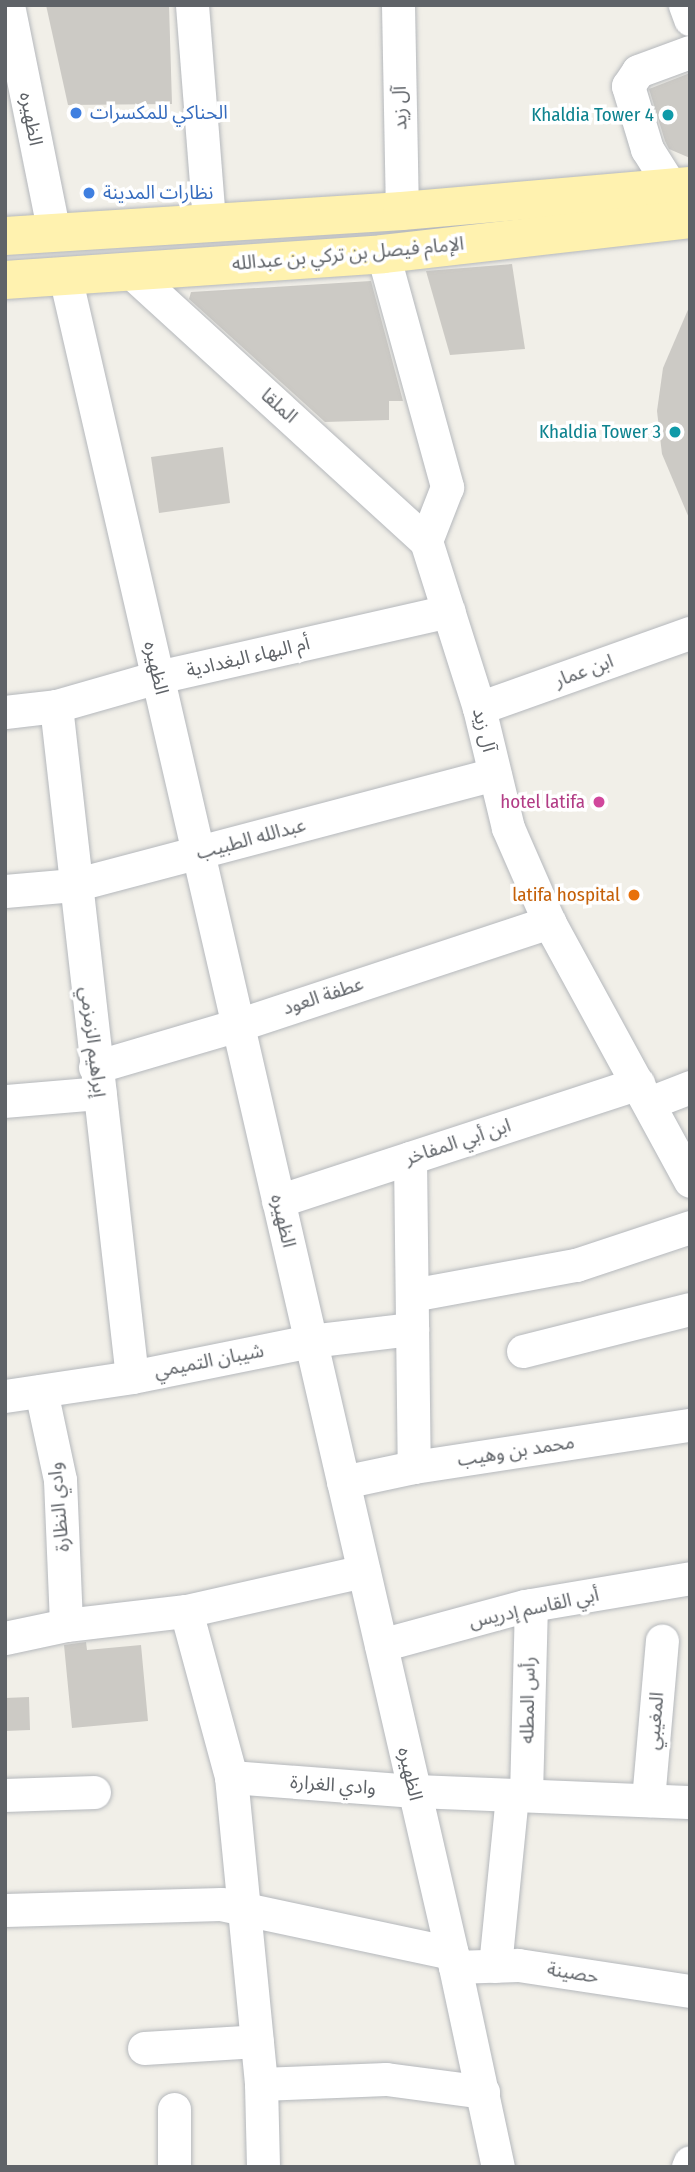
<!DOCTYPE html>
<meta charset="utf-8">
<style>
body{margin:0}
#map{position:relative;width:695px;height:2172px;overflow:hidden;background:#f1efe8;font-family:"Fira Sans Condensed","Noto Sans Arabic",sans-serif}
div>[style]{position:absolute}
.building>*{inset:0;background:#cccac5}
.roads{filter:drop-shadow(0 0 2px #b5b8bc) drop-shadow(0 0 2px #b5b8bc)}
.minor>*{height:33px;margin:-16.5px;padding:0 16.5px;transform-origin:16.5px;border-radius:16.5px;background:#fff}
.major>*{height:38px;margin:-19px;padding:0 19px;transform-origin:19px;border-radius:19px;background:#fff2af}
.dots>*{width:19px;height:19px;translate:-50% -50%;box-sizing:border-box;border:4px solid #fff;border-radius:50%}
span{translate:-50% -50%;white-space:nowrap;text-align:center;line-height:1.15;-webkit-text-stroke:7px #fff;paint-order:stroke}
.street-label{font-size:19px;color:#5f6368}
.shop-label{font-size:19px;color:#366cbe}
.left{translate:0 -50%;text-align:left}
.culture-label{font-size:19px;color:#0d838f}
.right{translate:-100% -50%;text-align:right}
.hotel-label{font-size:19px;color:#b23c85}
.food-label{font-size:19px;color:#c56008}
.frame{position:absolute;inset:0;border:7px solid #5f6368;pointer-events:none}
</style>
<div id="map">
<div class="building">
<i style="clip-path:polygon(46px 5px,169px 5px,172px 104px,68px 105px)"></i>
<i style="clip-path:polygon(690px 73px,690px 158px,669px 149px,665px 141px,649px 89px)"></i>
<i style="clip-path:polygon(512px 264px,525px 349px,450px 355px,426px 271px)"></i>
<i style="clip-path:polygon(371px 281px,403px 401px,389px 401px,389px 420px,325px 422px,189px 299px,191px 292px)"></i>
<i style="clip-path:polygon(690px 305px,690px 518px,689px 518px,662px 454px,657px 411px,663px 368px)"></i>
<i style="clip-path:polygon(223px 447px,230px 503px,159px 513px,151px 457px)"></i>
<i style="clip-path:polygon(86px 1642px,87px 1650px,141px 1645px,148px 1721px,72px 1728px,64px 1645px)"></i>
<i style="clip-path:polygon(29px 1697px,30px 1730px,5px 1731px,5px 1698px)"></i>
</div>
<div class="roads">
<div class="minor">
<i style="left:8px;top:5px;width:233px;rotate:78.6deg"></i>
<i style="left:192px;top:5px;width:218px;rotate:85.5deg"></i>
<i style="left:398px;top:5px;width:206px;rotate:88.9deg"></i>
<i style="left:685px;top:5px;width:15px;rotate:70deg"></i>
<i style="left:671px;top:187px;width:45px;rotate:-122.3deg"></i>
<i style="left:647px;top:149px;width:66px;rotate:-106.8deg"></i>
<i style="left:628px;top:86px;width:18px;rotate:-56deg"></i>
<i style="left:638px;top:71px;width:55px;rotate:-20.1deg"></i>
<i style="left:383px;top:254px;width:242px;rotate:74.6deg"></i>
<i style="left:447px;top:487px;width:58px;rotate:111.3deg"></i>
<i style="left:426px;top:541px;width:175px;rotate:72.4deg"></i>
<i style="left:479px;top:708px;width:123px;rotate:76.4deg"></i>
<i style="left:508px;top:828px;width:103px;rotate:66.4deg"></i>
<i style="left:549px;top:922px;width:295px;rotate:61.4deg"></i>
<i style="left:131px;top:272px;width:399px;rotate:42.4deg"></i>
<i style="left:65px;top:276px;width:1735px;rotate:77.01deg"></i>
<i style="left:455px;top:1967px;width:205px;rotate:77.9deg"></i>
<i style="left:56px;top:706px;width:675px;rotate:83.54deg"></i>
<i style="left:479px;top:708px;width:224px;rotate:-19.6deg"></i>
<i style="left:5px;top:712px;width:51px;rotate:-6.7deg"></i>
<i style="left:56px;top:706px;width:106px;rotate:-15.9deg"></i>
<i style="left:158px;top:677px;width:298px;rotate:-12.8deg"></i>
<i style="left:5px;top:891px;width:69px;rotate:-5deg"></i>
<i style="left:74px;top:885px;width:435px;rotate:-14.8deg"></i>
<i style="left:95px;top:1067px;width:149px;rotate:-16.4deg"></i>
<i style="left:238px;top:1025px;width:328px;rotate:-18.3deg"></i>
<i style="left:5px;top:1101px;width:95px;rotate:-4.8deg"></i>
<i style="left:649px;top:1103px;width:44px;rotate:-21.3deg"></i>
<i style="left:410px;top:1158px;width:309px;rotate:89.3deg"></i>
<i style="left:278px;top:1201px;width:379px;rotate:-18.1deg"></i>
<i style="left:412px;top:1295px;width:167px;rotate:-10.4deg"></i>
<i style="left:576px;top:1265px;width:120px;rotate:-18.4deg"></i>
<i style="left:523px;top:1351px;width:172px;rotate:-14.1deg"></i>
<i style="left:41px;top:1391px;width:91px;rotate:77.9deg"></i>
<i style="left:60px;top:1480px;width:145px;rotate:87.6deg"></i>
<i style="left:5px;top:1396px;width:128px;rotate:-8.5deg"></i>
<i style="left:132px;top:1377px;width:182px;rotate:-11.4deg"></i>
<i style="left:310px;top:1341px;width:103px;rotate:-6.7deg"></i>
<i style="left:343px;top:1482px;width:73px;rotate:-11.9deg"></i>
<i style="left:414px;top:1467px;width:279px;rotate:-8.7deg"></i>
<i style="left:186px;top:1611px;width:172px;rotate:74.8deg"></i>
<i style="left:231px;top:1777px;width:184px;rotate:4.4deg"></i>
<i style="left:414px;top:1791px;width:276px;rotate:2.3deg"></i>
<i style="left:5px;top:1638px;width:62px;rotate:-12deg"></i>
<i style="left:66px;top:1625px;width:121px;rotate:-6.7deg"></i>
<i style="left:186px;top:1611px;width:182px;rotate:-12.7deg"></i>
<i style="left:381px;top:1645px;width:149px;rotate:-15.2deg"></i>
<i style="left:525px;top:1606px;width:167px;rotate:-9.6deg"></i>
<i style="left:231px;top:1777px;width:308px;rotate:84.4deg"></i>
<i style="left:261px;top:2084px;width:83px;rotate:88.6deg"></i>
<i style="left:5px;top:1795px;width:89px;rotate:-1.9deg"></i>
<i style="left:526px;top:1795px;width:190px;rotate:-88.5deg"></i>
<i style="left:648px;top:1800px;width:160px;rotate:-85deg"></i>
<i style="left:5px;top:1910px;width:216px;rotate:-1.6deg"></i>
<i style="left:221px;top:1904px;width:236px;rotate:12deg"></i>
<i style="left:495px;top:1966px;width:172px;rotate:-84.3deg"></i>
<i style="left:455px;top:1967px;width:63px;rotate:-1.8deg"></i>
<i style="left:518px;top:1965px;width:174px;rotate:8.6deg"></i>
<i style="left:144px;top:2048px;width:113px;rotate:-3.5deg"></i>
<i style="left:261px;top:2084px;width:125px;rotate:-2.3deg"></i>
<i style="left:386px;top:2079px;width:98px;rotate:7.6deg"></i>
<i style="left:174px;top:2167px;width:58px;rotate:-90deg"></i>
<i style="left:688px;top:2167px;width:5px;rotate:-68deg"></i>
</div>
<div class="major">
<i style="left:5px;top:236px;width:398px;rotate:-3.6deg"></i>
<i style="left:402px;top:211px;width:289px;rotate:-5deg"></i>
<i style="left:5px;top:280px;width:379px;rotate:-3.9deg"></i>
<i style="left:383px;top:254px;width:309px;rotate:-6.5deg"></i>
</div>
</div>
<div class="dots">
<i style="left:76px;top:113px;background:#3f7fe0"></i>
<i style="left:668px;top:115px;background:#0f9aa8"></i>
<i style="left:89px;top:193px;background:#3f7fe0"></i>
<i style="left:675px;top:432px;background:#0f9aa8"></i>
<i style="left:599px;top:802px;background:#d1479c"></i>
<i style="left:634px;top:895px;background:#e8710a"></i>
</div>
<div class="street-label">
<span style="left:400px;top:108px;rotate:-91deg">آل زيد</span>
<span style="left:31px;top:119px;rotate:79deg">الظهيره</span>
<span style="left:348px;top:254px;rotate:-5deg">الإمام فيصل بن تركي بن عبدالله</span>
<span style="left:279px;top:406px;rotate:42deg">الملقا</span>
<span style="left:248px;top:657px;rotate:-13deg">أم البهاء البغدادية</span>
<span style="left:156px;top:668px;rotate:77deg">الظهيره</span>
<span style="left:584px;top:671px;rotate:-20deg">ابن عمار</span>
<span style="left:484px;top:730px;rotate:76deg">آل زيد</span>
<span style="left:251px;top:839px;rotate:-15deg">عبدالله الطبيب</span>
<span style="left:323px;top:996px;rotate:-18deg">عطفة العود</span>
<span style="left:93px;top:1042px;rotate:83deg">إبراهيم الزمزمي</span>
<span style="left:458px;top:1142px;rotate:-18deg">ابن أبي المفاخر</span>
<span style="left:283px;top:1221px;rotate:77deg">الظهيره</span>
<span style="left:209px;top:1361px;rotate:-11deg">شيبان التميمي</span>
<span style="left:516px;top:1451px;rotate:-9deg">محمد بن وهيب</span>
<span style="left:59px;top:1507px;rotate:-95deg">وادي النظارة</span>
<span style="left:534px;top:1608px;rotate:-12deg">أبي القاسم إدريس</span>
<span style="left:528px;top:1700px;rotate:-89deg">رأس المطله</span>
<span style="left:655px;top:1721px;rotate:-85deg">المغيبي</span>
<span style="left:410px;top:1774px;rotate:77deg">الظهيره</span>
<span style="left:333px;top:1785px;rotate:4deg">وادي الغرارة</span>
<span style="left:573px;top:1973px;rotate:9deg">حصينة</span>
</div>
<div class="shop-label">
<span class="left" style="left:90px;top:113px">الحناكي للمكسرات</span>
<span class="left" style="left:103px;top:193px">نظارات المدينة</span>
</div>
<div class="culture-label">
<span class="right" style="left:654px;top:115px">Khaldia Tower 4</span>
<span class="right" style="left:661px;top:432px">Khaldia Tower 3</span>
</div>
<div class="hotel-label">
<span class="right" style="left:585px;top:802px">hotel latifa</span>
</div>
<div class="food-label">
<span class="right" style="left:620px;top:895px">latifa hospital</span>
</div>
<div class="frame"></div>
</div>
